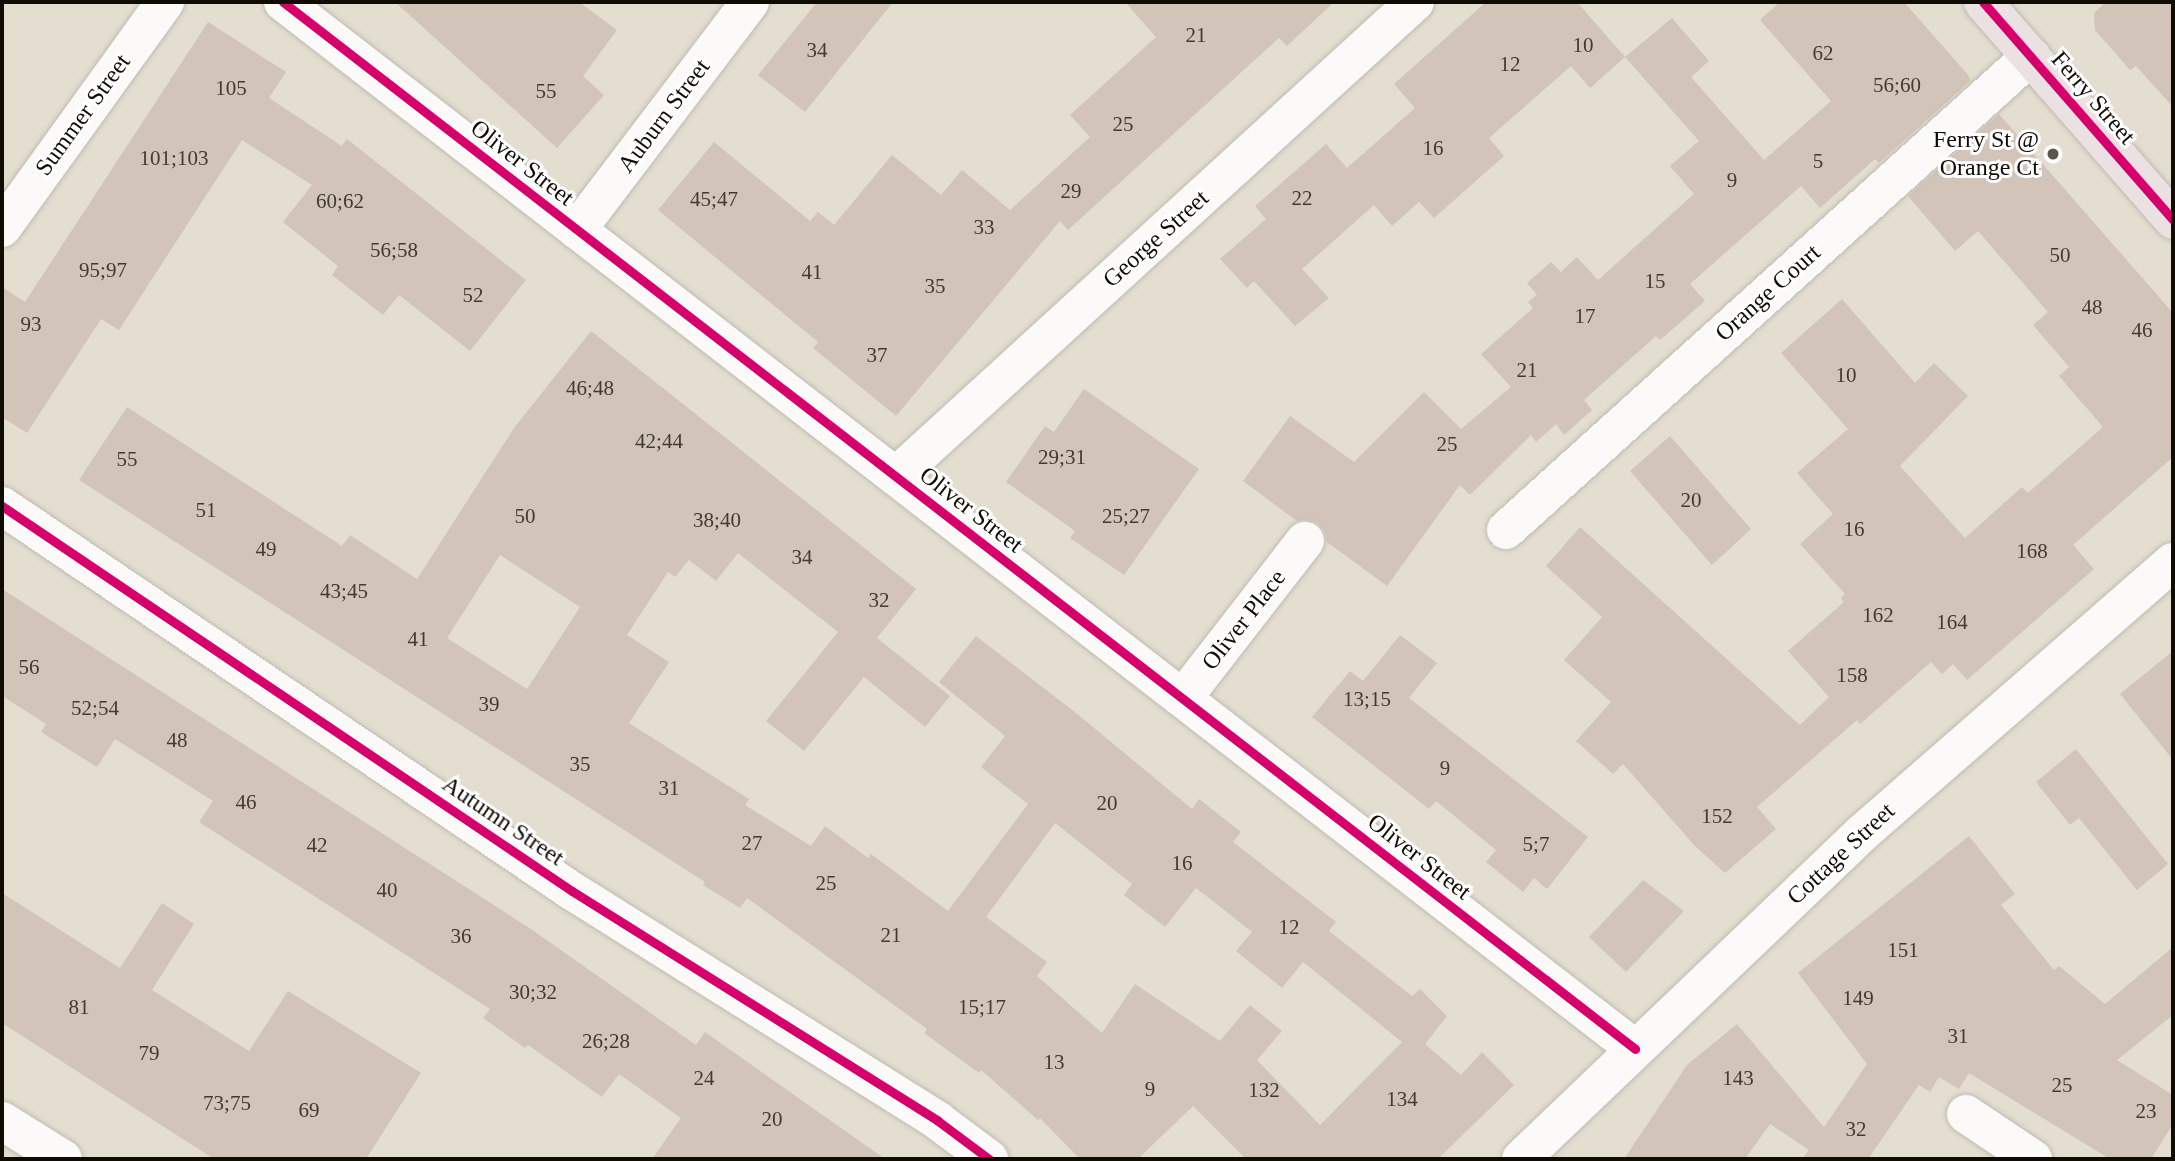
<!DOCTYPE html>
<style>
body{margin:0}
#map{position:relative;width:2175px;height:1161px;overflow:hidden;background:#e3ded0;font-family:Georgia,serif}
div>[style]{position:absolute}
.building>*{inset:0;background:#d2c4b9}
.roads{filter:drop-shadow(0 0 2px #bfbbb1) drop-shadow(0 0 2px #bfbbb1)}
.minor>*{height:38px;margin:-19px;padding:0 19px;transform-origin:19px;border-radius:19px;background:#fbfaf8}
.major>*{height:38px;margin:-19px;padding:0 19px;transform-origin:19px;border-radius:19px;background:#ebe1e3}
.cycleway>*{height:9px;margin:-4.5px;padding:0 4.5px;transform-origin:4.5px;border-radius:4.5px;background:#d6006c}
.dots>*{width:19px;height:19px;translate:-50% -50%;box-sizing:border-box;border:4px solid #fff;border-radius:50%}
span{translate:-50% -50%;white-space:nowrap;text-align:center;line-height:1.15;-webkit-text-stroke:6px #fff;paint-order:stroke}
.number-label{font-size:21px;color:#403a31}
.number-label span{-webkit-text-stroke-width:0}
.street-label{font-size:24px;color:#0f0c04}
.poi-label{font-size:24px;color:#0f0c04}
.right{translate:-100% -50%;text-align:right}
.frame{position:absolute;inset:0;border:4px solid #0f0c04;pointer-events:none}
</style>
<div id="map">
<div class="building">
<i style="clip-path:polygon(395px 2px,579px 2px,617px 30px,583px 76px,604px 95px,557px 148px)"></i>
<i style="clip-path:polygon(817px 2px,893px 2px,805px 112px,758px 75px)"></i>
<i style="clip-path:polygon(1125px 2px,1334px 2px,1287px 46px,1279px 38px,1068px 230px,1060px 221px,896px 416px,813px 348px,818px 342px,658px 210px,714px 142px,810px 221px,818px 212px,834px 225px,892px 155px,941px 195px,962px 170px,1010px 210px,1090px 137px,1070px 115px,1156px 37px)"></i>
<i style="clip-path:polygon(1486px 2px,1577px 2px,1625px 57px,1590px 88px,1571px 66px,1489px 138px,1504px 156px,1434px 218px,1419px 202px,1392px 226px,1374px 205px,1302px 269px,1329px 298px,1295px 326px,1254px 281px,1247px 288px,1220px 259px,1266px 219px,1255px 206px,1326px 144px,1347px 168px,1415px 108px,1394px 84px)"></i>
<i style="clip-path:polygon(1780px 2px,1904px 2px,1969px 76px,1970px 81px,1879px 163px,1875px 159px,1820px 208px,1801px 186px,1690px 284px,1705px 301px,1660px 340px,1656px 336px,1584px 400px,1592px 410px,1564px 435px,1556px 424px,1536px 442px,1531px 435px,1470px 495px,1460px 485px,1387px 586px,1327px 542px,1325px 532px,1318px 523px,1307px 519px,1297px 521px,1243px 481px,1290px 416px,1354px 462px,1424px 392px,1461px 429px,1511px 387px,1481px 354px,1533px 308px,1528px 302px,1537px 295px,1527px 283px,1551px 262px,1561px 272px,1577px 257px,1598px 280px,1694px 194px,1670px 166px,1699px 141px,1625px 57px,1672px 18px,1709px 61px,1691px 77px,1764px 160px,1831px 101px,1760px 20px)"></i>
<i style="clip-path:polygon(2106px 2px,2173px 2px,2173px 107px,2136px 66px,2130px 70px,2095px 30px,2094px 13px)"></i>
<i style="clip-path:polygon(208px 22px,286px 72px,269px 98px,342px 146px,347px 139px,526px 280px,470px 351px,399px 295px,383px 315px,332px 275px,338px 266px,283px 222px,312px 185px,242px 140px,119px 330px,101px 319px,27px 433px,2px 417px,2px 287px,25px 302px)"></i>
<i style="clip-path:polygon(1999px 114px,2173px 313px,2173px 457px,2073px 545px,2094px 569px,1967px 680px,1953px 664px,1942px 674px,1931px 662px,1860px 724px,1857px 720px,1757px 807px,1776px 829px,1725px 873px,1695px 846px,1623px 764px,1613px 774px,1576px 741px,1611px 702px,1564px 660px,1602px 617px,1546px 566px,1580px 527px,1800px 725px,1829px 697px,1788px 651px,1844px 602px,1841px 598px,1845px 594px,1800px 544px,1833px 514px,1797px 473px,1848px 429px,1781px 353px,1842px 299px,1915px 383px,1934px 363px,1968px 396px,1900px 466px,1965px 538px,2022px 487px,2028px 493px,2103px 427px,2059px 376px,2069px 367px,2033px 325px,2048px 312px,1978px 231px,1955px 251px,1908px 196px)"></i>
<i style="clip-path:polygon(evenodd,591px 331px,916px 589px,877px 638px,950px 696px,925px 727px,864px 677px,804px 751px,766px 721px,838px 632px,738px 553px,716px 581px,689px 560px,675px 577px,668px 572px,627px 635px,669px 662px,629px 723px,749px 799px,745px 805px,811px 846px,825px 826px,868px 858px,871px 854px,948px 911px,1028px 804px,981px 767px,1005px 736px,939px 682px,976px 636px,1076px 713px,1192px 809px,1199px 799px,1241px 832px,1233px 842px,1336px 922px,1329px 931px,1412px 996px,1420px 989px,1447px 1016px,1425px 1044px,1461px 1075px,1482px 1052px,1514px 1085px,1438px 1159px,1246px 1159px,1193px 1106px,1138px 1159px,1080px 1159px,1040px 1118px,1038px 1120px,981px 1070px,979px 1073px,924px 1033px,927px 1029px,747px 898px,740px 908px,703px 885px,705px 882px,79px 480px,127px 407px,342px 546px,350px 535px,417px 579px,514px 428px,591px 331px,500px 555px,580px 607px,527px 689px,447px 638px,500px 555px,591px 331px,1055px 823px,1132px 884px,1124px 895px,1165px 927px,1196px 888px,1252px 932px,1236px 951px,1282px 988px,1303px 962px,1402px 1042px,1320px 1125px,1257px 1060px,1282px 1031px,1250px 1005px,1220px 1041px,1135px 984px,1102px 1033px,1037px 976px,1047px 962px,986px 917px,1055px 823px)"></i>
<i style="clip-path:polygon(1084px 389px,1199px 469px,1124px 575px,1070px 538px,1075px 531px,1006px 482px,1045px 426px,1054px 432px)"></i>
<i style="clip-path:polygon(1670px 436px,1751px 529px,1712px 565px,1630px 471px)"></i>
<i style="clip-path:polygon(2px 589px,531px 929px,696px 1045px,705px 1032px,885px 1159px,652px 1159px,681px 1118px,619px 1074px,602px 1097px,528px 1045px,525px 1048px,483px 1018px,490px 1009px,199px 822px,213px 801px,115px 739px,97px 767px,41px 732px,46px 724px,2px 696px)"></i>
<i style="clip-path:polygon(1400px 635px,1437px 663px,1409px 698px,1588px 837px,1547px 889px,1534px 878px,1523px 892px,1486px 862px,1496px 850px,1436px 801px,1429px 809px,1312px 717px,1350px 671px,1363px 681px)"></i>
<i style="clip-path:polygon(2173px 651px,2173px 760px,2120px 694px)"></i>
<i style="clip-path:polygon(2076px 749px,2168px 864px,2137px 890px,2079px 818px,2070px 825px,2036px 782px)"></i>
<i style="clip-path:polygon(1969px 836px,2015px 894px,2001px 905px,2054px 970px,2059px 966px,2105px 1004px,2173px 947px,2173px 1015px,2117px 1060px,2173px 1095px,2173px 1124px,2151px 1159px,2110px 1159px,1969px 1073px,1959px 1089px,1939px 1077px,1930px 1092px,1919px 1085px,1868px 1159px,1802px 1159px,1809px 1150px,1770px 1124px,1745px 1159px,1624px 1159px,1687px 1065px,1737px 1024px,1824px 1127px,1867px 1064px,1798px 973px)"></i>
<i style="clip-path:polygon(1643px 880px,1684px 911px,1626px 972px,1589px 937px)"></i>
<i style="clip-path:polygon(2px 893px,120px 968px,162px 903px,194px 924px,152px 990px,249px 1051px,288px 991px,421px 1073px,366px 1159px,214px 1159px,2px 1023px)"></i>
</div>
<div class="roads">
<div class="minor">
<i style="left:283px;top:2px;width:1710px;rotate:37.75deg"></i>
<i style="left:2px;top:228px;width:279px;rotate:-54.2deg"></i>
<i style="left:577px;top:230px;width:286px;rotate:-52.8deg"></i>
<i style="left:896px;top:476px;width:703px;rotate:-42.41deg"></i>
<i style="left:2px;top:506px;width:688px;rotate:34.04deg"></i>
<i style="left:572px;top:891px;width:432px;rotate:32.1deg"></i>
<i style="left:938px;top:1121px;width:64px;rotate:36.7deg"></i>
<i style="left:1506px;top:530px;width:707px;rotate:-42.08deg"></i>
<i style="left:1183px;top:698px;width:199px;rotate:-52.2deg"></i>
<i style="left:1966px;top:1114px;width:81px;rotate:33.9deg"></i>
<i style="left:2px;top:1121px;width:72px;rotate:31.9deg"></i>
<i style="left:1521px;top:1159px;width:470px;rotate:-43.7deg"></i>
<i style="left:1861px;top:834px;width:414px;rotate:-41.1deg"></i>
</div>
<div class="major">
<i style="left:1983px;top:2px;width:289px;rotate:48.9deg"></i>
</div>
</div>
<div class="cycleway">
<i style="left:283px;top:2px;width:1710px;rotate:37.75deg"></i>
<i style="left:1983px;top:2px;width:289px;rotate:48.9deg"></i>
<i style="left:2px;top:506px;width:688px;rotate:34.04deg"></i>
<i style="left:572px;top:891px;width:432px;rotate:32.1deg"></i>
<i style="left:938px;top:1121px;width:64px;rotate:36.7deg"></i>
</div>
<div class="dots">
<i style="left:2053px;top:154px;background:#59564b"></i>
</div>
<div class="number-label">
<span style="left:1196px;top:35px">21</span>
<span style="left:1583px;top:45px">10</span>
<span style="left:817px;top:50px">34</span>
<span style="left:1823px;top:53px">62</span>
<span style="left:1510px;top:64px">12</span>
<span style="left:1897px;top:85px">56;60</span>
<span style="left:231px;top:88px">105</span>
<span style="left:546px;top:91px">55</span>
<span style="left:1123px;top:124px">25</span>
<span style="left:1433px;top:148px">16</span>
<span style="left:174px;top:158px">101;103</span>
<span style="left:1818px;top:161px">5</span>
<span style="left:1732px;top:180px">9</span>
<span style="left:1071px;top:191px">29</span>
<span style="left:1302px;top:198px">22</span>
<span style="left:714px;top:199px">45;47</span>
<span style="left:340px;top:201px">60;62</span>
<span style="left:984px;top:227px">33</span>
<span style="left:394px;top:250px">56;58</span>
<span style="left:2060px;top:255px">50</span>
<span style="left:103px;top:270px">95;97</span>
<span style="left:812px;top:272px">41</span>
<span style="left:1655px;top:281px">15</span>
<span style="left:935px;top:286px">35</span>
<span style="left:473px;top:295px">52</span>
<span style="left:2092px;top:307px">48</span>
<span style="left:1585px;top:316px">17</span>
<span style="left:31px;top:324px">93</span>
<span style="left:2142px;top:330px">46</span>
<span style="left:877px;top:355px">37</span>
<span style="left:1527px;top:370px">21</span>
<span style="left:1846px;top:375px">10</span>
<span style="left:590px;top:388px">46;48</span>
<span style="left:659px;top:441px">42;44</span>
<span style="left:1447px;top:444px">25</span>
<span style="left:1062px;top:457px">29;31</span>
<span style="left:127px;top:459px">55</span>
<span style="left:1691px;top:500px">20</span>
<span style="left:206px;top:510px">51</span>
<span style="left:525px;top:516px">50</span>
<span style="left:1126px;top:516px">25;27</span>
<span style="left:717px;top:520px">38;40</span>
<span style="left:1854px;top:529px">16</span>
<span style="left:266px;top:549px">49</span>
<span style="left:2032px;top:551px">168</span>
<span style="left:802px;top:557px">34</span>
<span style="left:344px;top:591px">43;45</span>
<span style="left:879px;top:600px">32</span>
<span style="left:1878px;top:615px">162</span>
<span style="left:1952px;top:622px">164</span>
<span style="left:418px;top:639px">41</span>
<span style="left:29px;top:667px">56</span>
<span style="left:1852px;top:675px">158</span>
<span style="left:1367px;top:699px">13;15</span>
<span style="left:489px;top:704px">39</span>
<span style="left:95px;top:708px">52;54</span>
<span style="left:177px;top:740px">48</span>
<span style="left:580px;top:764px">35</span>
<span style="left:1445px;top:768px">9</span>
<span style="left:669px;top:788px">31</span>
<span style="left:246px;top:802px">46</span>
<span style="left:1107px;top:803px">20</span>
<span style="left:1717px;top:816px">152</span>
<span style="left:752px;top:843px">27</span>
<span style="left:1536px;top:844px">5;7</span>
<span style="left:317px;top:845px">42</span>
<span style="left:1182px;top:863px">16</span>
<span style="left:826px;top:883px">25</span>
<span style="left:387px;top:890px">40</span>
<span style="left:1289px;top:927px">12</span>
<span style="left:891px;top:935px">21</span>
<span style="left:461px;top:936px">36</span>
<span style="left:1903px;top:950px">151</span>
<span style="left:533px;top:992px">30;32</span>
<span style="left:1858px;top:998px">149</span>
<span style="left:79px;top:1007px">81</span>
<span style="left:982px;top:1007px">15;17</span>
<span style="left:1958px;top:1036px">31</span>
<span style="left:606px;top:1041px">26;28</span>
<span style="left:149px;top:1053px">79</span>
<span style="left:1054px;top:1062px">13</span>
<span style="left:704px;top:1078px">24</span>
<span style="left:1738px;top:1078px">143</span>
<span style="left:2062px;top:1085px">25</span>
<span style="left:1150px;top:1089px">9</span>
<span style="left:1264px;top:1090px">132</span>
<span style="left:1402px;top:1099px">134</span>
<span style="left:227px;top:1103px">73;75</span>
<span style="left:309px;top:1110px">69</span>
<span style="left:2146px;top:1111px">23</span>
<span style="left:772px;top:1119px">20</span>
<span style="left:1856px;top:1129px">32</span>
</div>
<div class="street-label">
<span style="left:2093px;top:98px;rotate:49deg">Ferry Street</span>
<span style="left:83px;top:115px;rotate:-54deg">Summer Street</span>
<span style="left:664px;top:116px;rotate:-53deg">Auburn Street</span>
<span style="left:522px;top:163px;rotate:38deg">Oliver Street</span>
<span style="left:1156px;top:239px;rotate:-42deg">George Street</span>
<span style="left:1768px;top:293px;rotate:-42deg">Orange Court</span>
<span style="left:971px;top:510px;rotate:38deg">Oliver Street</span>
<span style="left:1244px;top:620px;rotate:-52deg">Oliver Place</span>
<span style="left:503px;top:821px;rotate:34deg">Autumn Street</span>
<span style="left:1841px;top:854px;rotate:-43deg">Cottage Street</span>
<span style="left:1419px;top:857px;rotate:38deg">Oliver Street</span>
</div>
<div class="poi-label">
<span class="right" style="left:2039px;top:154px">Ferry St @<br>Orange Ct</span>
</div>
<div class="frame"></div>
</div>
